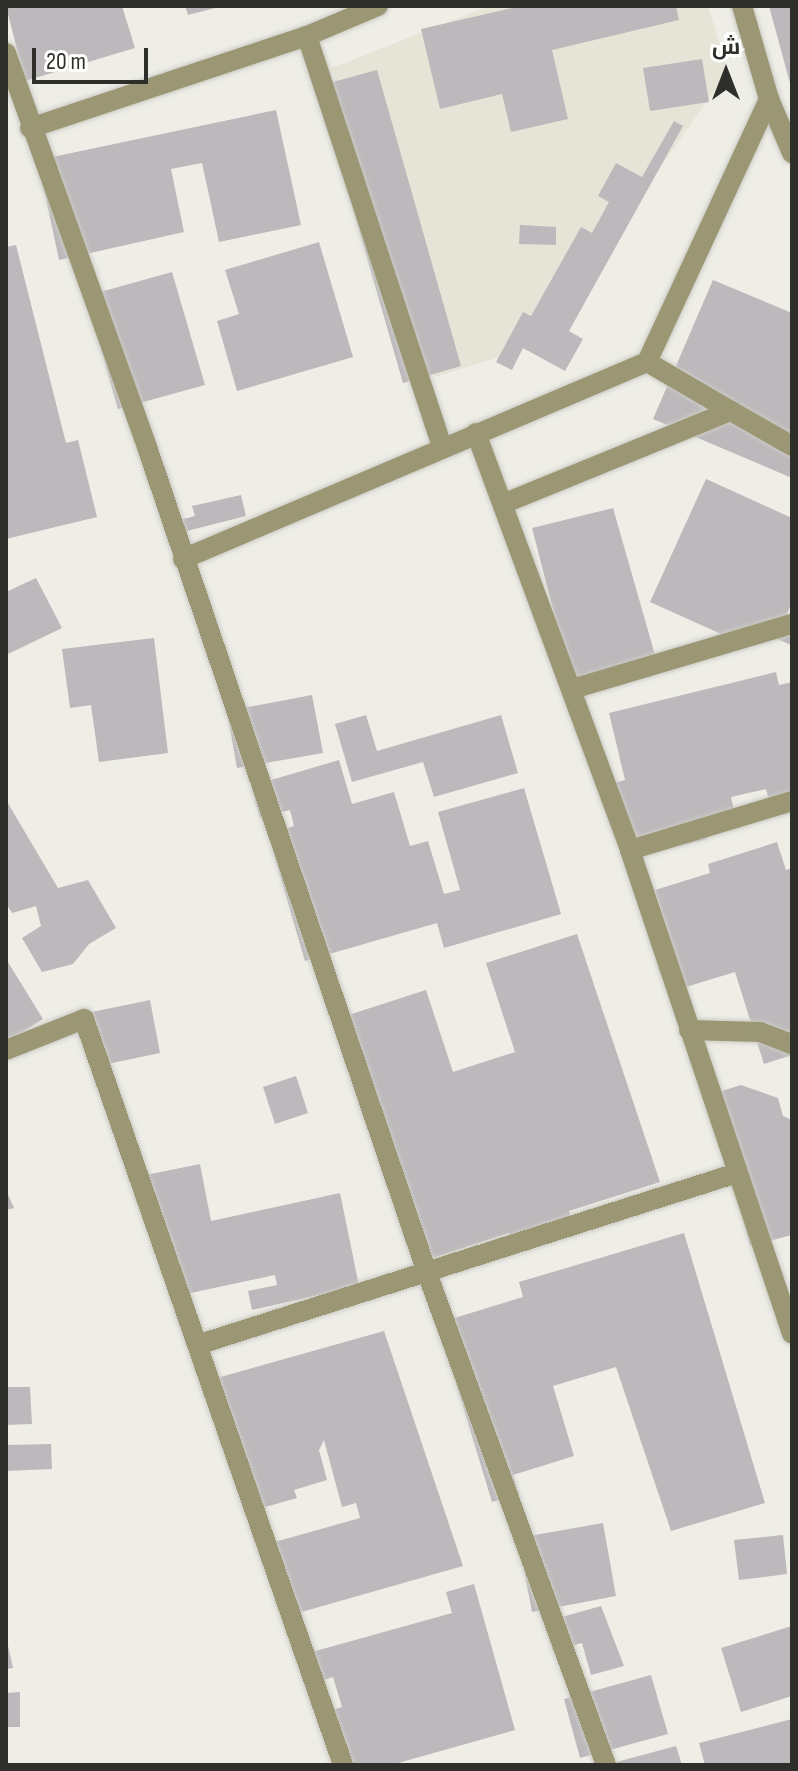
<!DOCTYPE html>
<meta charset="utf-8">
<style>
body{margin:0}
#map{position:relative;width:798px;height:1771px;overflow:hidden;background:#eeeee7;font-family:"Sofia Sans Condensed",Cairo,sans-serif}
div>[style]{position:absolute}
.built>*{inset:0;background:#e5e4d6}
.building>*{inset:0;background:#bdb8bc}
.roads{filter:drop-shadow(0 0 2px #cbcbc5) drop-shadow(0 0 2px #cbcbc5)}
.minor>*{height:20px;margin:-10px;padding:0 10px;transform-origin:10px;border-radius:10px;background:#9b9774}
span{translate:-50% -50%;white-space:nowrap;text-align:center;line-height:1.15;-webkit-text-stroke:7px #fffffe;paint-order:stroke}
.frame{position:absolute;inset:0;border:8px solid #2e2e2b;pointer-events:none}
.north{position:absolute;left:686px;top:32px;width:80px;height:80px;-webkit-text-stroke:6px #fffffe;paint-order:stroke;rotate:0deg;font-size:22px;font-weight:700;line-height:32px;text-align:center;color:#2e2e2b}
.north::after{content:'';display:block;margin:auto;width:28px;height:36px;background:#2e2e2b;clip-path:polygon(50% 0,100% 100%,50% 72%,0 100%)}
.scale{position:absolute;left:32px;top:48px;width:116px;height:36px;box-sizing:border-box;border:4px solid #2e2e2b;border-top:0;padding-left:10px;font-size:24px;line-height:28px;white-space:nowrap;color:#2e2e2b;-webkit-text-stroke:6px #fffffe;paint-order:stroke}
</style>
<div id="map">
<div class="built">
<i style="clip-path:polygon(489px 6px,708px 6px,728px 71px,535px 346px,435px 377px,332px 68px)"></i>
</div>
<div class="building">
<i style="clip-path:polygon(6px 6px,122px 6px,135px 48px,25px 81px)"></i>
<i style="clip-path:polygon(185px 6px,219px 6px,219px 7px,188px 15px)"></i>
<i style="clip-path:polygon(521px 6px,676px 6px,679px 20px,552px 50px,568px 119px,511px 132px,502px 94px,440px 109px,421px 29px)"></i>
<i style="clip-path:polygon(769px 6px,792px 6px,792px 86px,791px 87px)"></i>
<i style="clip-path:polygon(702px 59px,709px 102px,650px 111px,643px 68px)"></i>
<i style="clip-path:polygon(377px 70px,461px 366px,403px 383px,318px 86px)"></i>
<i style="clip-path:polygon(276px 110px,301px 225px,219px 242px,202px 163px,171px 169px,184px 232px,59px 260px,38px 160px)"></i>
<i style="clip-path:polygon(674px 121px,683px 126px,569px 331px,583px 339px,565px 371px,523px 348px,512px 370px,496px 362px,523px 312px,531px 316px,581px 227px,592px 233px,609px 202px,598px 196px,616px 163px,642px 177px)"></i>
<i style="clip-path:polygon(520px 225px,556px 227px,556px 245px,519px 244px)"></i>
<i style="clip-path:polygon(319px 242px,353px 357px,237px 391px,217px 321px,239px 314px,225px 270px)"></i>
<i style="clip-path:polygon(16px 245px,66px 443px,78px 440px,97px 517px,6px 539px,6px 247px)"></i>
<i style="clip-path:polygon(172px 272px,205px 385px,118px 409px,86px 296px)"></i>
<i style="clip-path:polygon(713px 280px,792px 313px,792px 478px,653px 419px)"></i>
<i style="clip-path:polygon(706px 479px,792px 518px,792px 602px,780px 630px,792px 636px,791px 645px,748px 626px,741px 643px,650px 602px)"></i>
<i style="clip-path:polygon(241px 495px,246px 516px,183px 532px,180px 520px,195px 516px,192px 506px)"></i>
<i style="clip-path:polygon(613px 508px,657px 662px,572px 683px,532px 528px)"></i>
<i style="clip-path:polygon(36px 578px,62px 628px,6px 655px,6px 592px)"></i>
<i style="clip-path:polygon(154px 638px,168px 753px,99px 762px,91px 705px,70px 708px,62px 649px)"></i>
<i style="clip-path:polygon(776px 672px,779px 685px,792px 682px,792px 798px,770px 804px,766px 789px,731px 797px,736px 819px,705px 828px,707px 839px,632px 858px,614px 783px,625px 780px,609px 713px)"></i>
<i style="clip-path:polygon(312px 695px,323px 753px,237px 768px,227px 711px)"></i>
<i style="clip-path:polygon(366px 715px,377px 751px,501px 715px,518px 773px,434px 797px,423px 762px,352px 782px,335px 724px)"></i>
<i style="clip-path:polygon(339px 760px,352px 804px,394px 792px,410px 846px,428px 841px,444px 894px,460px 890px,438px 812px,524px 788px,561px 914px,444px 948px,437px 923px,305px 961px,268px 834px,294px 826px,290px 810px,260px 818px,251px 786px)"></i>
<i style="clip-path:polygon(6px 800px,58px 888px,88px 880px,116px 928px,89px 944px,73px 964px,42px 972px,22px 938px,41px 926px,36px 906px,12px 913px,6px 903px)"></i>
<i style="clip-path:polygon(777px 842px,786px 870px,792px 868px,792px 1055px,764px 1064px,735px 972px,686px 987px,655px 890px,710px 873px,708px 864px)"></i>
<i style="clip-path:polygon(577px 934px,660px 1182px,569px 1211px,574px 1227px,513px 1246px,509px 1233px,430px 1259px,408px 1186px,389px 1192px,333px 1020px,426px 990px,453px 1072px,515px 1052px,486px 963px)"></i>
<i style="clip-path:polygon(6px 959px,43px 1019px,6px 1042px)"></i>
<i style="clip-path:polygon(150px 1000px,160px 1053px,93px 1067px,82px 1014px)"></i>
<i style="clip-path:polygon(296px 1076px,308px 1113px,275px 1124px,263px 1087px)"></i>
<i style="clip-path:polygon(741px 1085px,778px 1098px,783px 1116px,792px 1120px,792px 1235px,750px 1246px,709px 1095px)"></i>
<i style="clip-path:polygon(200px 1164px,211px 1221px,340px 1193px,359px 1286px,252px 1310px,248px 1291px,277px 1285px,275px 1275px,172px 1297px,146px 1175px)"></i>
<i style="clip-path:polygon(6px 1190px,14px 1208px,6px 1210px)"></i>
<i style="clip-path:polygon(684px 1233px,765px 1503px,671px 1531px,616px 1367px,553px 1386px,574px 1456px,513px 1475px,519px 1494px,492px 1502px,438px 1323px,523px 1297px,519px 1282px)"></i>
<i style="clip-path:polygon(384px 1331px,463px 1566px,284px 1617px,264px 1545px,360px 1518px,356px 1503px,342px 1507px,324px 1440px,319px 1450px,327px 1480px,294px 1490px,297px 1498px,248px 1512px,210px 1380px)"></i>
<i style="clip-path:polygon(6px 1387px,30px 1387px,32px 1424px,6px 1425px)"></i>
<i style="clip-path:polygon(51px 1444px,52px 1469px,6px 1471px,6px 1445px)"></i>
<i style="clip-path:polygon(603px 1523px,616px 1596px,532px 1612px,518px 1538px)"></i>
<i style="clip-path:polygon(783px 1535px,787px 1574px,739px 1580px,734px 1540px)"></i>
<i style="clip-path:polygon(474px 1584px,515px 1730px,391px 1765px,337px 1765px,322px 1713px,342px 1707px,333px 1677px,321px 1681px,312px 1652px,452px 1613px,446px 1592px)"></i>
<i style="clip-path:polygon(601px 1606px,624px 1666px,591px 1675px,582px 1643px,553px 1651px,544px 1622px)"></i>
<i style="clip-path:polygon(792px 1626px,792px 1696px,741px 1712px,721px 1648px)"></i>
<i style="clip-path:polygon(6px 1637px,13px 1668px,6px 1669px)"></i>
<i style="clip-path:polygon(651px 1675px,668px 1734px,580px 1758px,564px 1699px)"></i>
<i style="clip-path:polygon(20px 1692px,20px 1727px,6px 1727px,6px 1693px)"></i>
<i style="clip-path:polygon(792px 1719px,792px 1764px,705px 1765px,699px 1743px)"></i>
<i style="clip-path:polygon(676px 1746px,682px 1765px,609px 1765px,609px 1764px)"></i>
</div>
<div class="roads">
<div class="minor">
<i style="left:742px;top:6px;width:97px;rotate:73.8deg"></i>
<i style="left:769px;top:99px;width:59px;rotate:66.9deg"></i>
<i style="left:307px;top:36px;width:433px;rotate:71.8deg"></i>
<i style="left:6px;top:53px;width:418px;rotate:70.3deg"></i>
<i style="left:147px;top:447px;width:869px;rotate:71.27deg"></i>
<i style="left:426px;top:1270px;width:527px;rotate:70.02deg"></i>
<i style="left:30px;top:128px;width:292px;rotate:-18.4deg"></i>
<i style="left:307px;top:36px;width:77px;rotate:-22.9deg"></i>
<i style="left:647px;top:362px;width:97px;rotate:30.3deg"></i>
<i style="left:476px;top:433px;width:445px;rotate:69.7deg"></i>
<i style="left:630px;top:850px;width:510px;rotate:71.49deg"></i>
<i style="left:505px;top:503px;width:244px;rotate:-22.2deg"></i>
<i style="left:731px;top:411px;width:70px;rotate:29.8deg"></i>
<i style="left:183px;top:559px;width:504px;rotate:-23deg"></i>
<i style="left:647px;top:362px;width:290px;rotate:-65.1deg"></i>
<i style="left:572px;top:689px;width:229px;rotate:-16.5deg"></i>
<i style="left:630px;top:850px;width:169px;rotate:-16.8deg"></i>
<i style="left:689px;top:1030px;width:71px;rotate:1.6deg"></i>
<i style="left:760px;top:1032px;width:34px;rotate:21deg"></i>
<i style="left:6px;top:1050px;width:84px;rotate:-21.7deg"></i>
<i style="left:84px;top:1019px;width:790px;rotate:70.85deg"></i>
<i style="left:200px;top:1344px;width:564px;rotate:-17.66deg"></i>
</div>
</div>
<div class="frame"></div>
<div class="north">ش</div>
<div class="scale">20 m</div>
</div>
